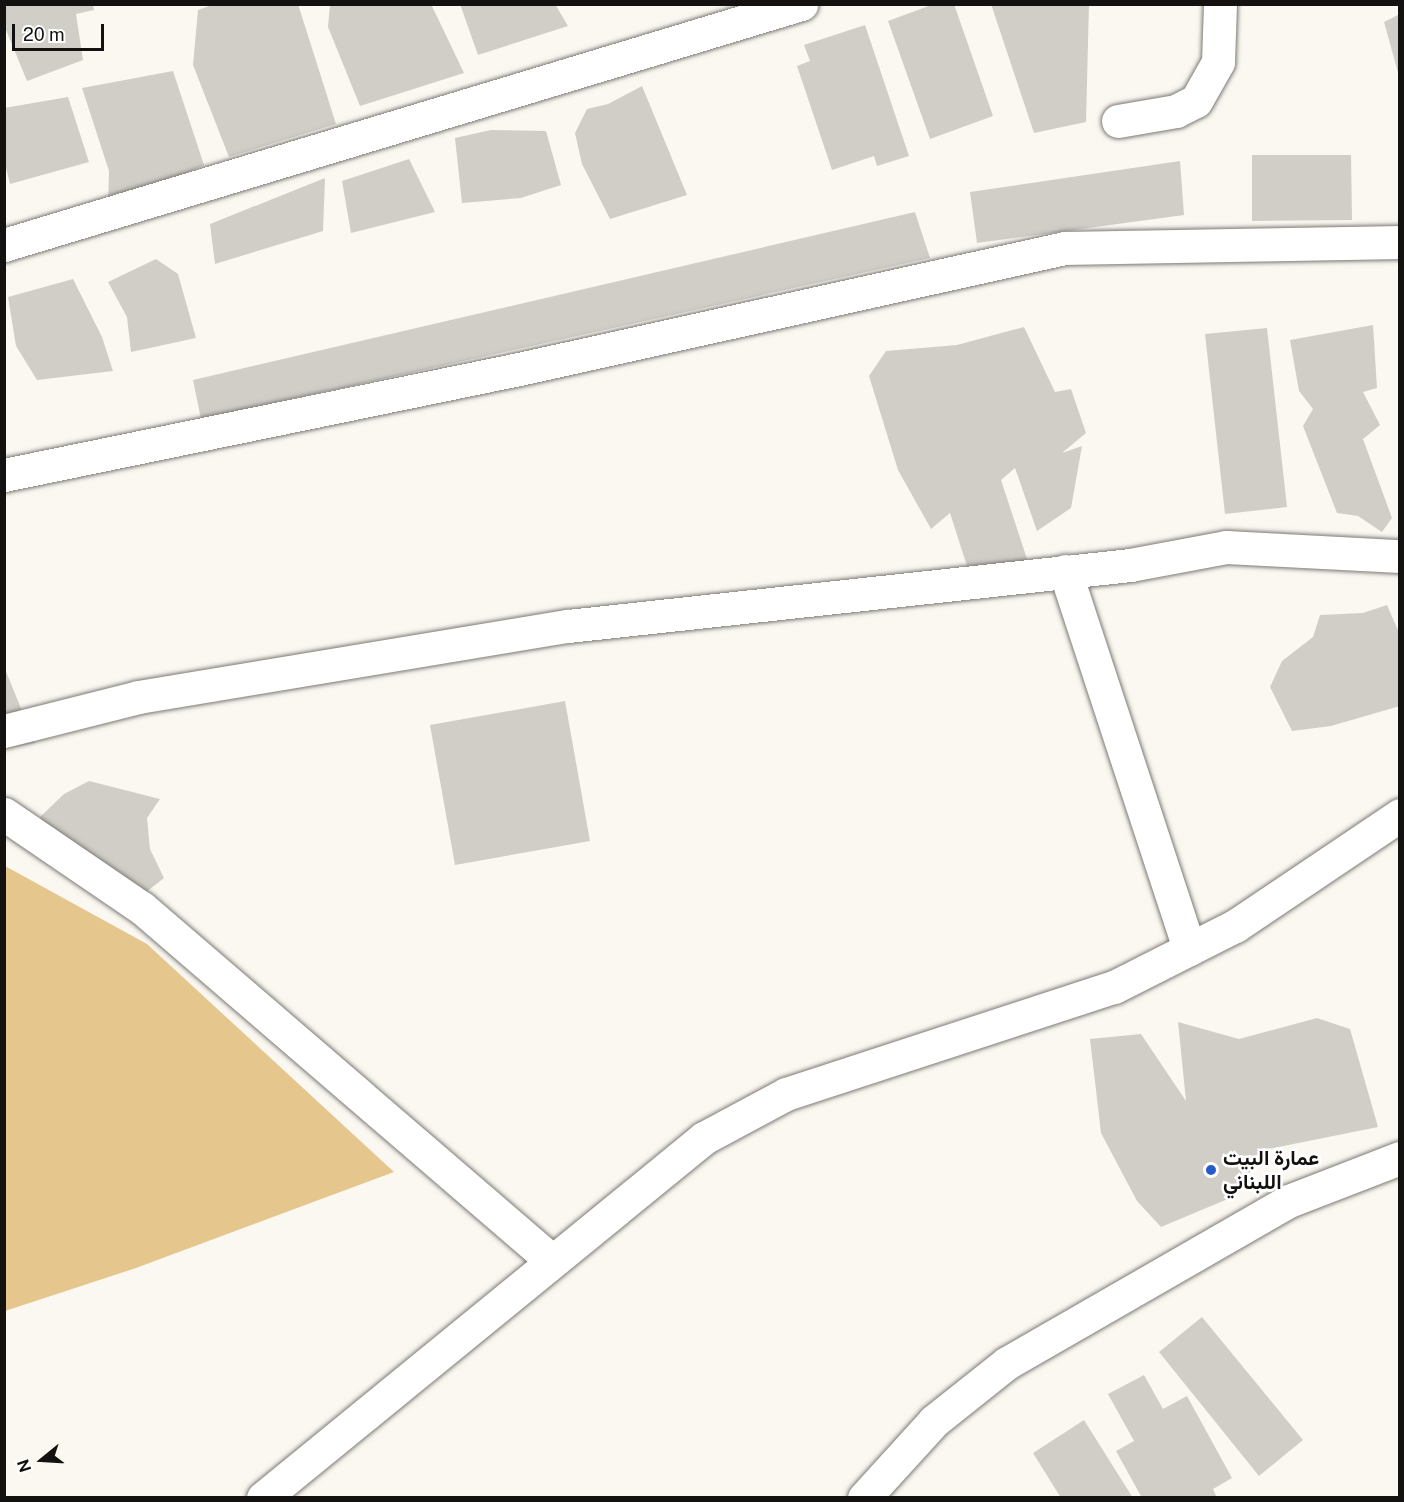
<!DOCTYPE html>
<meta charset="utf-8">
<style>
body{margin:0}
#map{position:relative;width:1404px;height:1502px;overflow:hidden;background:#fbf8f2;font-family:"Public Sans",Vazirmatn,sans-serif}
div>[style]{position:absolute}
.green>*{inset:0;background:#e5c68d}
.building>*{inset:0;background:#d1cec8}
.roads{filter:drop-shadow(0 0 2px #7d7a75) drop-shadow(0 0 2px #7d7a75)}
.minor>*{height:33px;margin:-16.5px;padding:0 16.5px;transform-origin:16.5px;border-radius:16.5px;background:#fff}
.dots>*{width:16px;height:16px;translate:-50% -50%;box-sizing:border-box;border:3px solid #fff;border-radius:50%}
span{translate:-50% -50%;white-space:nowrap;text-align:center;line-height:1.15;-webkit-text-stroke:5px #fff;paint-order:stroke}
.poi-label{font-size:21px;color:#131210;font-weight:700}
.left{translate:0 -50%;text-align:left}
.frame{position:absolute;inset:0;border:6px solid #131210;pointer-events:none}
.north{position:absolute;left:12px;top:1430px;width:60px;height:60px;-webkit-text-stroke:4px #fff;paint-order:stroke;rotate:252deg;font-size:16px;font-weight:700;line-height:24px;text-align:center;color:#131210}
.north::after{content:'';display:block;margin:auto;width:21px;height:27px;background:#131210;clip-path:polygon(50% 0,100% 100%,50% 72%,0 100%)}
.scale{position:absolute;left:12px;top:24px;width:92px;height:27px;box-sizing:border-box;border:3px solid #131210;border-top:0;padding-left:8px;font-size:18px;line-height:21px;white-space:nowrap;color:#131210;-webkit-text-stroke:4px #fff;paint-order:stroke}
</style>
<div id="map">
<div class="green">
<i style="clip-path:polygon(5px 866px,147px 944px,394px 1172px,136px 1268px,5px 1311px)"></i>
</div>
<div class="building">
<i style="clip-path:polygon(4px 4px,93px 4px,94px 10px,76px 14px,83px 60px,27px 81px,4px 25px)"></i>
<i style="clip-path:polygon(215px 4px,298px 4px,336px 124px,229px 157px,193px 65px,198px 10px)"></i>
<i style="clip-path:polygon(330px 4px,431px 4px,464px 73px,360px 106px,328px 27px)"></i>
<i style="clip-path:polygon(460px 4px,555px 4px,568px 26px,478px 55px)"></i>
<i style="clip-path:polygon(934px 4px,954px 4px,993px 116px,930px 139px,888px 21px)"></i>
<i style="clip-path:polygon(991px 4px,1089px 4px,1086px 122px,1034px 133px)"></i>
<i style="clip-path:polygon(1400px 14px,1400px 76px,1399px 76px,1384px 22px)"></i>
<i style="clip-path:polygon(865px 25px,909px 156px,877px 166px,874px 156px,832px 170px,797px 66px,810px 61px,804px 45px)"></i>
<i style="clip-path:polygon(173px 71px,204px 165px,108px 207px,109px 171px,82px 88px)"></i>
<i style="clip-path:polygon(642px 86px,687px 195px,610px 219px,582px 164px,575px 133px,587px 109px,608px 104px)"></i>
<i style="clip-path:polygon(68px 97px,89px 162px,10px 184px,4px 160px,4px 108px)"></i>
<i style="clip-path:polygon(491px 130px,546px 131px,561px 185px,521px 198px,462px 203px,455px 138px)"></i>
<i style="clip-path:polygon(1252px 155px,1351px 155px,1352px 220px,1252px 221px)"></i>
<i style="clip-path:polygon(409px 159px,435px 212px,351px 233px,342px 181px)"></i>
<i style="clip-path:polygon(1180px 161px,1184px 215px,977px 243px,970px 192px)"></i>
<i style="clip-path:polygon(325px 178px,323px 231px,215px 264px,210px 224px)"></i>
<i style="clip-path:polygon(915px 212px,930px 258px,201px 419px,193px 380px)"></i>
<i style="clip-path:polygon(156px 259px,178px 274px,196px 338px,131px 352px,127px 317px,108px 282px)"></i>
<i style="clip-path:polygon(73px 279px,102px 337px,113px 371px,37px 380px,16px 346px,8px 297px)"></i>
<i style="clip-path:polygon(1373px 325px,1377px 388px,1363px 392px,1380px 425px,1363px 439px,1392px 518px,1382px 532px,1358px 516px,1337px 513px,1303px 426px,1313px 409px,1299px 391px,1290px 340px)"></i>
<i style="clip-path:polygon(1024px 327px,1055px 392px,1071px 389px,1086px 433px,1062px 453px,1082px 446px,1071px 508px,1037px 531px,1015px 468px,1001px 480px,1031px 571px,973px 585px,950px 513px,931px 529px,898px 470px,869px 376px,886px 351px,957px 345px)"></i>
<i style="clip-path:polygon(1267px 328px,1287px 507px,1225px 514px,1205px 334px)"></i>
<i style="clip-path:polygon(1387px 605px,1400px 635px,1400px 706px,1331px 726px,1292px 731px,1270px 687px,1282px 661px,1313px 637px,1320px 615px,1363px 613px)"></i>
<i style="clip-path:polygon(4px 669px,5px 669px,35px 743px,4px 749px)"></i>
<i style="clip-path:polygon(565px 701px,590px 841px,455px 865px,430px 725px)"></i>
<i style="clip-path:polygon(89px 781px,160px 799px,147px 818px,150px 849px,164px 878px,141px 896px,53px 841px,40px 817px,64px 794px)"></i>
<i style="clip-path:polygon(1317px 1018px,1350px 1029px,1378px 1127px,1264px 1150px,1235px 1196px,1161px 1227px,1137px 1201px,1101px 1133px,1090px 1039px,1141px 1034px,1186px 1101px,1178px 1022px,1239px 1039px)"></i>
<i style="clip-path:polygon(1202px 1317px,1303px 1440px,1259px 1476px,1159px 1352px)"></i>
<i style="clip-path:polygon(1144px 1375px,1163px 1409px,1187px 1396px,1232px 1478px,1213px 1489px,1217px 1498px,1142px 1498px,1116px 1451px,1134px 1441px,1108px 1394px)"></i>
<i style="clip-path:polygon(1084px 1420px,1133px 1498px,1061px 1498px,1033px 1453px)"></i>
</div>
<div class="roads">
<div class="minor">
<i style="left:1118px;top:121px;width:59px;rotate:-9.8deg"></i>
<i style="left:1176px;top:111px;width:22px;rotate:-27deg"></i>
<i style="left:1196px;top:101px;width:45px;rotate:-60.6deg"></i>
<i style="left:1218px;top:62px;width:58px;rotate:-88deg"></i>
<i style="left:4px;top:245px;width:833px;rotate:-16.82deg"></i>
<i style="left:4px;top:475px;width:526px;rotate:-11.63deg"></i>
<i style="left:519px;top:369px;width:559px;rotate:-12.5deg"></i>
<i style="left:1065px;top:248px;width:335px;rotate:-1deg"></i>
<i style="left:1065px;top:571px;width:398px;rotate:71.8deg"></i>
<i style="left:4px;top:731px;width:138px;rotate:-14.2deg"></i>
<i style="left:138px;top:697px;width:436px;rotate:-9.4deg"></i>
<i style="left:568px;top:626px;width:565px;rotate:-6.19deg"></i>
<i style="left:1130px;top:565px;width:98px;rotate:-10.6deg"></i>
<i style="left:1226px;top:547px;width:174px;rotate:3deg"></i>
<i style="left:4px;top:814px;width:167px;rotate:34.3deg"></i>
<i style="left:142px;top:908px;width:540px;rotate:40.72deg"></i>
<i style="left:263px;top:1498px;width:569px;rotate:-39.23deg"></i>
<i style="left:704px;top:1138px;width:93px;rotate:-28.2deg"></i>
<i style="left:786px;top:1094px;width:345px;rotate:-18.1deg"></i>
<i style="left:1114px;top:987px;width:136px;rotate:-26.8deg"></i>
<i style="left:1235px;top:926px;width:199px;rotate:-33.9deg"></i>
<i style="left:864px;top:1498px;width:104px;rotate:-47.7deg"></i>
<i style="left:934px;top:1421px;width:93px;rotate:-38.5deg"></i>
<i style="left:1007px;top:1363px;width:325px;rotate:-29.9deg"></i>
<i style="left:1289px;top:1201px;width:119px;rotate:-21.2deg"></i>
</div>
</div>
<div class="dots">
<i style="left:1211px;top:1170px;background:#245bc8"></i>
</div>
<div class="poi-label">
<span class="left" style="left:1223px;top:1170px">عمارة البيت<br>اللبناني</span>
</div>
<div class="frame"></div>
<div class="north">N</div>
<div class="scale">20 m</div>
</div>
